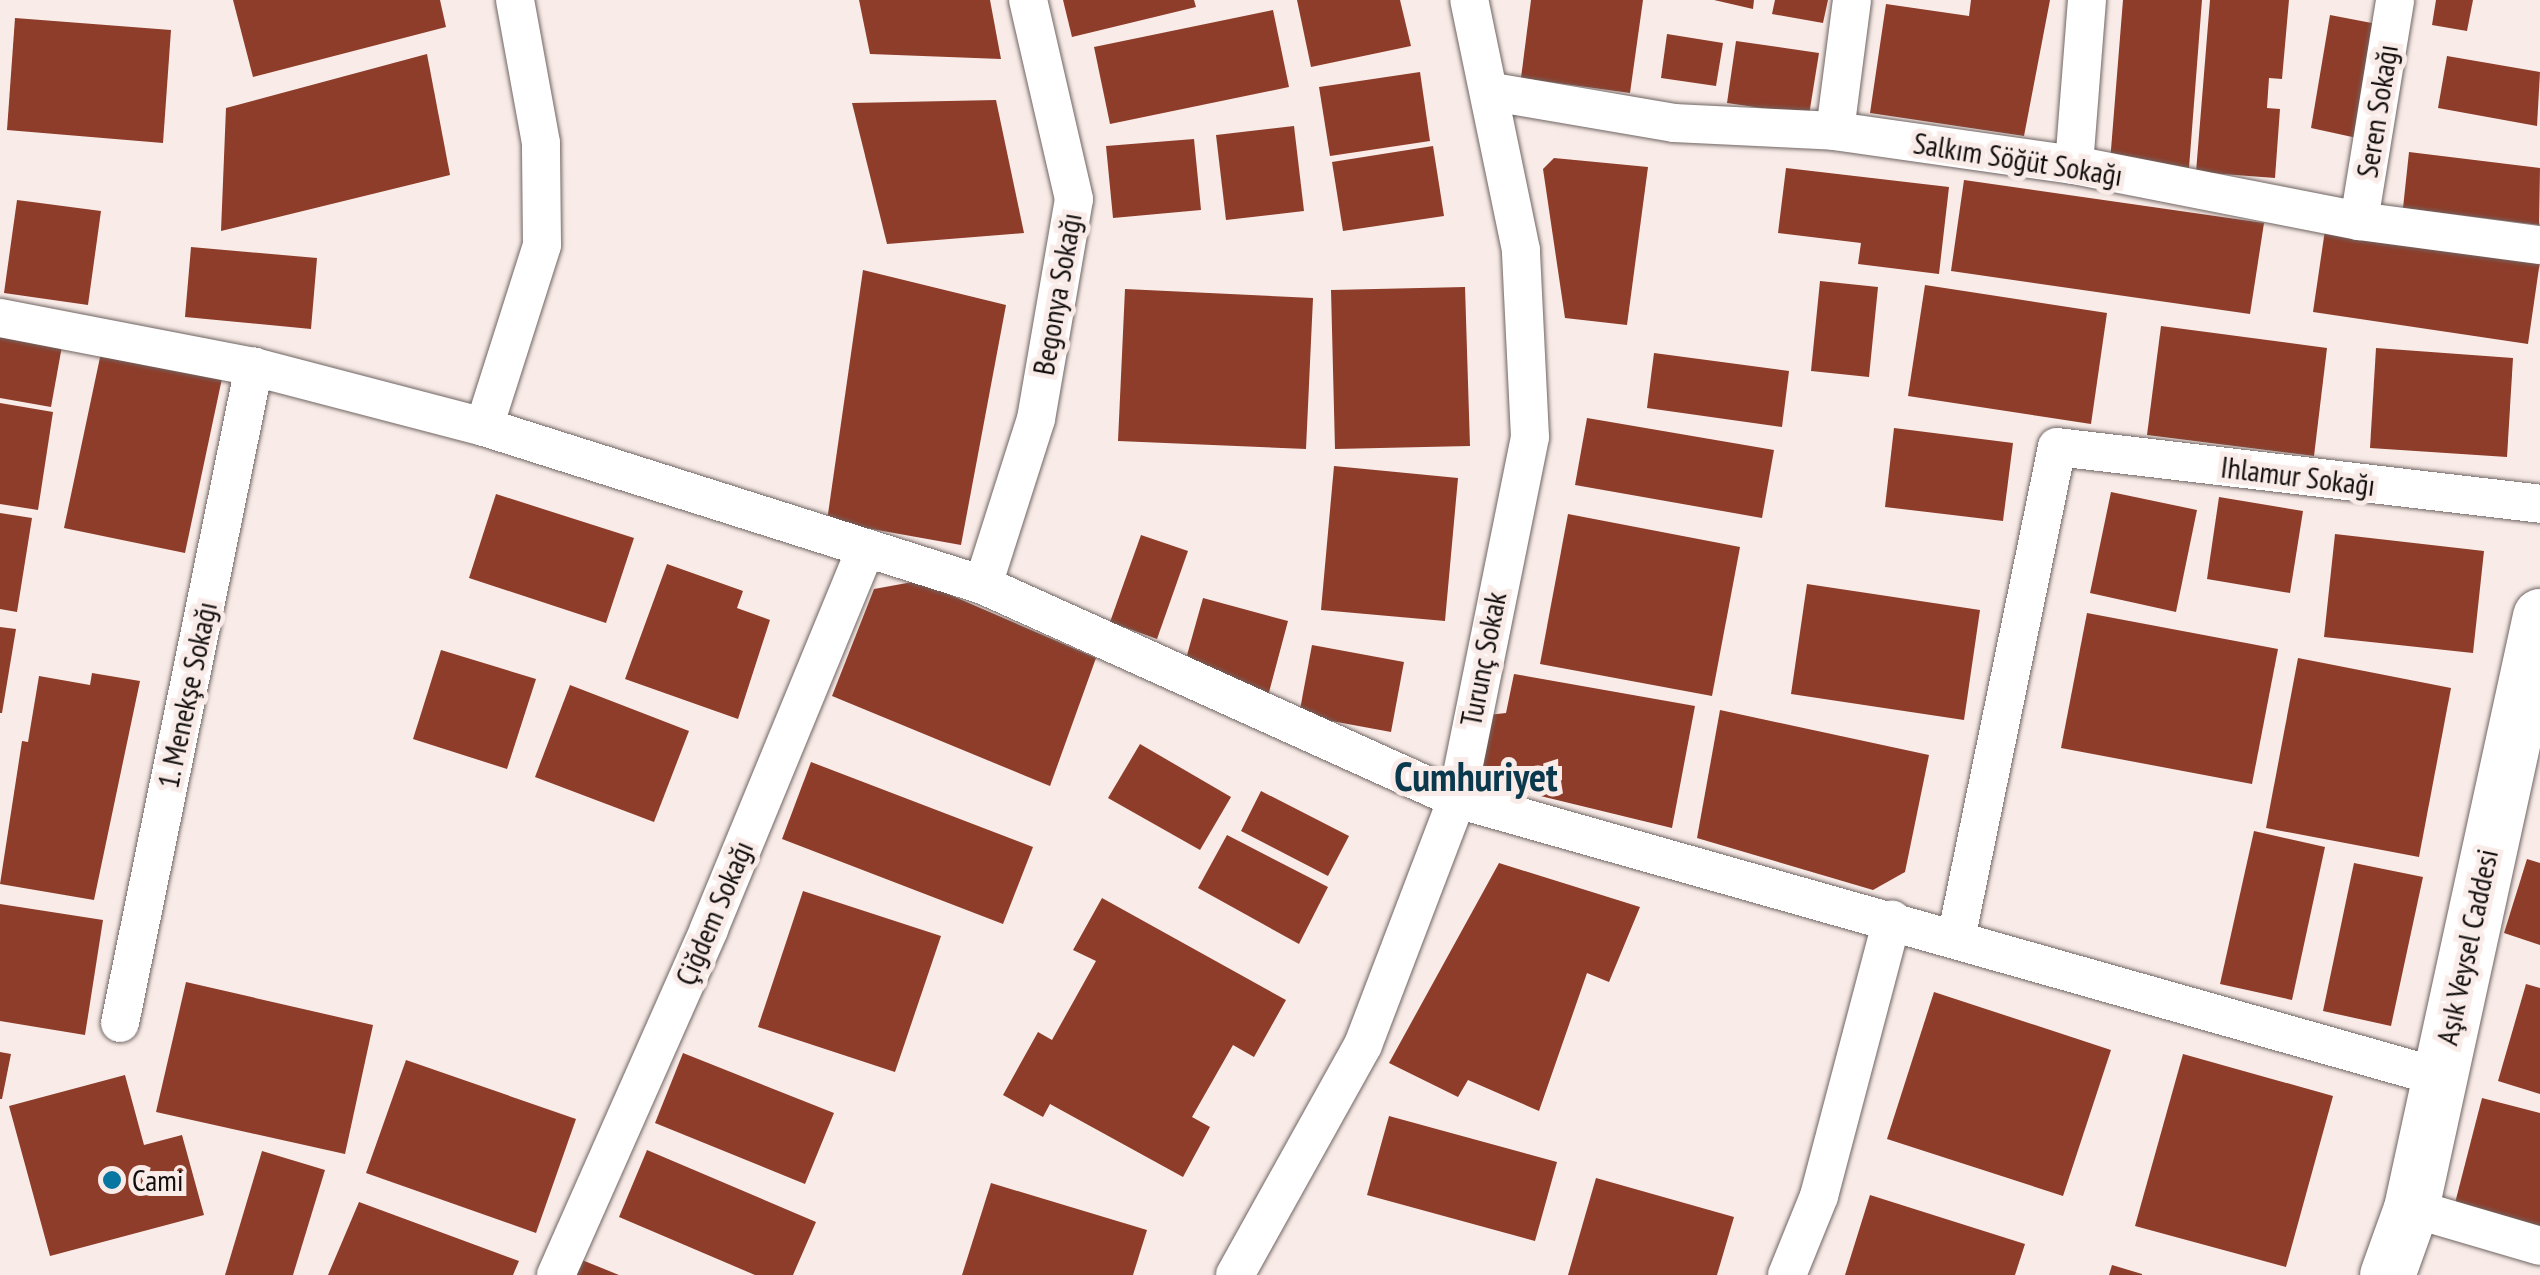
<!DOCTYPE html>
<meta charset="utf-8">
<style>
body{margin:0}
#map{position:relative;width:2540px;height:1275px;overflow:hidden;background:#f9ece8;font-family:"PT Sans Narrow",sans-serif}
div>[style]{position:absolute}
.building>*{inset:0;background:#8e3d2a}
.roads{filter:drop-shadow(0 0 2px #706563) drop-shadow(0 0 2px #706563)}
.minor>*{height:38px;margin:-19px;padding:0 19px;transform-origin:19px;border-radius:19px;background:#fff}
.secondary>*{height:55px;margin:-27.5px;padding:0 27.5px;transform-origin:27.5px;border-radius:27.5px;background:#fff}
.dots>*{width:28px;height:28px;translate:-50% -50%;box-sizing:border-box;border:5px solid #f9ece8;border-radius:50%}
span{translate:-50% -50%;white-space:nowrap;text-align:center;line-height:1.15;-webkit-text-stroke:10px #f9ece8;paint-order:stroke}
.street-label{font-size:30px;color:#120e0d}
.poi-label{font-size:30px;color:#120e0d}
.left{translate:0 -50%;text-align:left}
.district-label{font-size:40px;color:#0a394d;font-weight:700}
</style>
<div id="map">
<div class="building">
<i style="clip-path:polygon(233px 0,440px 0,446px 27px,253px 77px)"></i>
<i style="clip-path:polygon(859px 0,990px 0,1001px 59px,870px 54px)"></i>
<i style="clip-path:polygon(1063px 0,1194px 0,1196px 7px,1072px 37px)"></i>
<i style="clip-path:polygon(1297px 0,1400px 0,1411px 46px,1311px 67px)"></i>
<i style="clip-path:polygon(1531px 0,1643px 0,1630px 93px,1521px 78px)"></i>
<i style="clip-path:polygon(1714px 0,1754px 0,1753px 9px)"></i>
<i style="clip-path:polygon(1775px 0,1828px 0,1823px 23px,1772px 14px)"></i>
<i style="clip-path:polygon(1971px 0,2050px 0,2024px 136px,1870px 113px,1886px 4px,1969px 16px)"></i>
<i style="clip-path:polygon(2123px 0,2202px 0,2189px 168px,2110px 162px)"></i>
<i style="clip-path:polygon(2210px 0,2289px 0,2282px 79px,2269px 78px,2267px 108px,2280px 109px,2275px 178px,2196px 172px)"></i>
<i style="clip-path:polygon(2436px 0,2473px 0,2467px 31px,2432px 25px)"></i>
<i style="clip-path:polygon(1273px 10px,1289px 87px,1110px 124px,1094px 47px)"></i>
<i style="clip-path:polygon(2330px 15px,2377px 24px,2357px 138px,2311px 128px)"></i>
<i style="clip-path:polygon(15px 18px,171px 30px,163px 143px,7px 130px)"></i>
<i style="clip-path:polygon(1667px 34px,1723px 43px,1716px 86px,1661px 78px)"></i>
<i style="clip-path:polygon(1736px 41px,1819px 53px,1809px 115px,1727px 103px)"></i>
<i style="clip-path:polygon(427px 54px,450px 175px,221px 231px,226px 108px)"></i>
<i style="clip-path:polygon(2447px 56px,2540px 72px,2537px 126px,2438px 108px)"></i>
<i style="clip-path:polygon(1420px 72px,1430px 141px,1330px 156px,1319px 87px)"></i>
<i style="clip-path:polygon(996px 100px,1024px 233px,887px 244px,852px 103px)"></i>
<i style="clip-path:polygon(1294px 126px,1304px 211px,1226px 220px,1216px 135px)"></i>
<i style="clip-path:polygon(1194px 139px,1201px 210px,1113px 218px,1106px 146px)"></i>
<i style="clip-path:polygon(1433px 146px,1444px 216px,1343px 231px,1332px 162px)"></i>
<i style="clip-path:polygon(2409px 152px,2540px 168px,2539px 225px,2403px 208px)"></i>
<i style="clip-path:polygon(1554px 158px,1648px 167px,1627px 325px,1565px 318px,1543px 169px)"></i>
<i style="clip-path:polygon(1786px 168px,1949px 187px,1939px 274px,1858px 264px,1861px 243px,1778px 233px)"></i>
<i style="clip-path:polygon(1964px 180px,2264px 223px,2250px 314px,1951px 271px)"></i>
<i style="clip-path:polygon(17px 200px,101px 211px,88px 305px,4px 293px)"></i>
<i style="clip-path:polygon(2325px 230px,2540px 261px,2528px 344px,2313px 312px)"></i>
<i style="clip-path:polygon(191px 247px,317px 258px,311px 329px,185px 317px)"></i>
<i style="clip-path:polygon(863px 270px,1006px 305px,961px 545px,827px 521px)"></i>
<i style="clip-path:polygon(1820px 281px,1878px 287px,1869px 377px,1811px 371px)"></i>
<i style="clip-path:polygon(1925px 285px,2107px 313px,2091px 424px,1908px 396px)"></i>
<i style="clip-path:polygon(1465px 287px,1470px 446px,1335px 449px,1331px 290px)"></i>
<i style="clip-path:polygon(1125px 289px,1313px 298px,1306px 449px,1118px 441px)"></i>
<i style="clip-path:polygon(2161px 326px,2327px 348px,2314px 456px,2147px 435px)"></i>
<i style="clip-path:polygon(0 327px,64px 335px,51px 407px,0 398px)"></i>
<i style="clip-path:polygon(103px 343px,224px 369px,185px 553px,64px 528px)"></i>
<i style="clip-path:polygon(2376px 348px,2513px 358px,2507px 457px,2370px 448px)"></i>
<i style="clip-path:polygon(1654px 353px,1789px 371px,1782px 427px,1647px 408px)"></i>
<i style="clip-path:polygon(0 403px,53px 412px,38px 510px,0 504px)"></i>
<i style="clip-path:polygon(1587px 418px,1774px 450px,1762px 518px,1575px 485px)"></i>
<i style="clip-path:polygon(1894px 428px,2013px 443px,2003px 521px,1885px 507px)"></i>
<i style="clip-path:polygon(1334px 466px,1458px 478px,1445px 621px,1321px 610px)"></i>
<i style="clip-path:polygon(2111px 492px,2197px 510px,2176px 612px,2090px 593px)"></i>
<i style="clip-path:polygon(496px 494px,634px 538px,606px 623px,469px 578px)"></i>
<i style="clip-path:polygon(2219px 497px,2303px 511px,2290px 593px,2207px 579px)"></i>
<i style="clip-path:polygon(0 513px,32px 518px,17px 612px,0 609px)"></i>
<i style="clip-path:polygon(1568px 514px,1740px 547px,1712px 696px,1540px 664px)"></i>
<i style="clip-path:polygon(2335px 534px,2484px 551px,2473px 653px,2324px 637px)"></i>
<i style="clip-path:polygon(1141px 535px,1188px 551px,1157px 639px,1110px 622px)"></i>
<i style="clip-path:polygon(667px 564px,743px 591px,737px 608px,770px 620px,738px 719px,625px 679px)"></i>
<i style="clip-path:polygon(918px 581px,1096px 658px,1050px 786px,832px 696px,874px 589px)"></i>
<i style="clip-path:polygon(1807px 584px,1980px 610px,1964px 720px,1791px 694px)"></i>
<i style="clip-path:polygon(1203px 598px,1288px 621px,1268px 696px,1182px 673px)"></i>
<i style="clip-path:polygon(2087px 613px,2278px 649px,2252px 784px,2061px 748px)"></i>
<i style="clip-path:polygon(0 627px,16px 629px,2px 713px,0 713px)"></i>
<i style="clip-path:polygon(1312px 645px,1404px 662px,1391px 732px,1299px 715px)"></i>
<i style="clip-path:polygon(441px 650px,536px 679px,507px 769px,413px 739px)"></i>
<i style="clip-path:polygon(2298px 658px,2451px 688px,2419px 857px,2266px 828px)"></i>
<i style="clip-path:polygon(92px 673px,140px 681px,94px 900px,0 884px,22px 741px,28px 742px,39px 676px,90px 685px)"></i>
<i style="clip-path:polygon(1514px 674px,1695px 706px,1672px 828px,1479px 781px,1488px 715px,1506px 713px)"></i>
<i style="clip-path:polygon(570px 685px,689px 731px,654px 822px,535px 777px)"></i>
<i style="clip-path:polygon(1720px 710px,1929px 755px,1905px 872px,1873px 890px,1697px 838px)"></i>
<i style="clip-path:polygon(1140px 744px,1231px 797px,1200px 850px,1108px 798px)"></i>
<i style="clip-path:polygon(811px 762px,1033px 847px,1003px 924px,782px 839px)"></i>
<i style="clip-path:polygon(1261px 791px,1349px 836px,1328px 876px,1241px 831px)"></i>
<i style="clip-path:polygon(2254px 831px,2325px 847px,2292px 1000px,2220px 984px)"></i>
<i style="clip-path:polygon(1227px 835px,1328px 887px,1299px 944px,1198px 888px)"></i>
<i style="clip-path:polygon(2527px 859px,2540px 863px,2540px 945px,2504px 933px)"></i>
<i style="clip-path:polygon(1499px 863px,1640px 907px,1609px 982px,1587px 973px,1539px 1111px,1468px 1080px,1458px 1097px,1389px 1063px)"></i>
<i style="clip-path:polygon(2354px 863px,2423px 877px,2391px 1026px,2323px 1011px)"></i>
<i style="clip-path:polygon(803px 891px,941px 936px,895px 1072px,758px 1027px)"></i>
<i style="clip-path:polygon(1102px 898px,1286px 1000px,1254px 1057px,1233px 1045px,1192px 1117px,1210px 1127px,1183px 1177px,1050px 1104px,1043px 1117px,1003px 1095px,1038px 1032px,1052px 1040px,1096px 961px,1073px 950px)"></i>
<i style="clip-path:polygon(0 904px,103px 920px,85px 1035px,0 1021px)"></i>
<i style="clip-path:polygon(186px 982px,373px 1025px,345px 1154px,156px 1112px)"></i>
<i style="clip-path:polygon(2526px 984px,2540px 988px,2540px 1094px,2498px 1081px)"></i>
<i style="clip-path:polygon(1934px 992px,2111px 1050px,2063px 1196px,1887px 1139px)"></i>
<i style="clip-path:polygon(0 1052px,11px 1054px,2px 1099px,0 1099px)"></i>
<i style="clip-path:polygon(683px 1053px,834px 1113px,805px 1184px,655px 1123px)"></i>
<i style="clip-path:polygon(2183px 1054px,2333px 1096px,2286px 1267px,2135px 1226px)"></i>
<i style="clip-path:polygon(406px 1060px,576px 1119px,536px 1233px,366px 1173px)"></i>
<i style="clip-path:polygon(125px 1075px,144px 1145px,182px 1135px,204px 1215px,50px 1256px,9px 1106px)"></i>
<i style="clip-path:polygon(2482px 1098px,2540px 1113px,2540px 1229px,2454px 1207px)"></i>
<i style="clip-path:polygon(1389px 1116px,1557px 1162px,1535px 1241px,1367px 1195px)"></i>
<i style="clip-path:polygon(647px 1150px,816px 1222px,793px 1275px,755px 1275px,619px 1217px)"></i>
<i style="clip-path:polygon(262px 1151px,325px 1170px,293px 1275px,225px 1275px)"></i>
<i style="clip-path:polygon(1596px 1178px,1734px 1217px,1717px 1275px,1568px 1275px)"></i>
<i style="clip-path:polygon(991px 1183px,1147px 1230px,1133px 1275px,962px 1275px)"></i>
<i style="clip-path:polygon(1870px 1195px,2025px 1244px,2015px 1275px,1845px 1275px)"></i>
<i style="clip-path:polygon(359px 1202px,519px 1261px,513px 1275px,328px 1275px)"></i>
<i style="clip-path:polygon(582px 1260px,619px 1275px,575px 1275px)"></i>
<i style="clip-path:polygon(2112px 1265px,2142px 1274px,2142px 1275px,2109px 1275px)"></i>
</div>
<div class="roads">
<div class="minor">
<i style="left:1493px;top:92px;width:184px;rotate:9.7deg"></i>
<i style="left:1674px;top:123px;width:161px;rotate:2.8deg"></i>
<i style="left:1835px;top:131px;width:241px;rotate:8.1deg"></i>
<i style="left:2074px;top:165px;width:290px;rotate:11.1deg"></i>
<i style="left:2359px;top:221px;width:183px;rotate:7.6deg"></i>
<i style="left:1835px;top:131px;width:132px;rotate:-82.6deg"></i>
<i style="left:2074px;top:165px;width:166px;rotate:-85.5deg"></i>
<i style="left:2359px;top:221px;width:224px;rotate:-80.7deg"></i>
<i style="left:0;top:318px;width:259px;rotate:10.9deg"></i>
<i style="left:254px;top:367px;width:238px;rotate:14.6deg"></i>
<i style="left:484px;top:427px;width:523px;rotate:17.57deg"></i>
<i style="left:983px;top:585px;width:520px;rotate:24.3deg"></i>
<i style="left:1457px;top:799px;width:1021px;rotate:15.81deg"></i>
<i style="left:484px;top:427px;width:191px;rotate:-72.3deg"></i>
<i style="left:542px;top:245px;width:102px;rotate:-90.6deg"></i>
<i style="left:541px;top:143px;width:145px;rotate:-100.3deg"></i>
<i style="left:983px;top:585px;width:174px;rotate:-72.3deg"></i>
<i style="left:1036px;top:419px;width:223px;rotate:-80.2deg"></i>
<i style="left:1074px;top:199px;width:204px;rotate:-103deg"></i>
<i style="left:1956px;top:939px;width:502px;rotate:-78.4deg"></i>
<i style="left:2057px;top:447px;width:486px;rotate:6.7deg"></i>
<i style="left:120px;top:1023px;width:670px;rotate:-78.46deg"></i>
<i style="left:2411px;top:1208px;width:134px;rotate:16.4deg"></i>
<i style="left:556px;top:1275px;width:378px;rotate:-66.1deg"></i>
<i style="left:709px;top:929px;width:411px;rotate:-67.6deg"></i>
<i style="left:1235px;top:1275px;width:263px;rotate:-60.9deg"></i>
<i style="left:1363px;top:1045px;width:263px;rotate:-69.1deg"></i>
<i style="left:1457px;top:799px;width:369px;rotate:-78.6deg"></i>
<i style="left:1530px;top:437px;width:187px;rotate:-92.8deg"></i>
<i style="left:1521px;top:250px;width:255px;rotate:-101.7deg"></i>
<i style="left:1787px;top:1275px;width:85px;rotate:-67.9deg"></i>
<i style="left:1819px;top:1196px;width:286px;rotate:-75.2deg"></i>
</div>
<div class="secondary">
<i style="left:2387px;top:1275px;width:71px;rotate:-70.3deg"></i>
<i style="left:2411px;top:1208px;width:606px;rotate:-77.71deg"></i>
</div>
</div>
<div class="dots">
<i style="left:112px;top:1180px;background:#0777a1"></i>
</div>
<div class="street-label">
<span style="left:2377px;top:111px;rotate:-81deg">Seren Sokağı</span>
<span style="left:2018px;top:159px;rotate:9deg">Salkım Söğüt Sokağı</span>
<span style="left:1057px;top:294px;rotate:-80deg">Begonya Sokağı</span>
<span style="left:2298px;top:476px;rotate:7deg">Ihlamur Sokağı</span>
<span style="left:1483px;top:659px;rotate:-79deg">Turunç Sokak</span>
<span style="left:187px;top:695px;rotate:-78deg">1. Menekşe Sokağı</span>
<span style="left:714px;top:913px;rotate:-67deg">Çiğdem Sokağı</span>
<span style="left:2467px;top:947px;rotate:-78deg">Aşık Veysel Caddesi</span>
</div>
<div class="poi-label">
<span class="left" style="left:132px;top:1180px">Cami</span>
</div>
<div class="district-label">
<span style="left:1476px;top:776px">Cumhuriyet</span>
</div>
</div>
